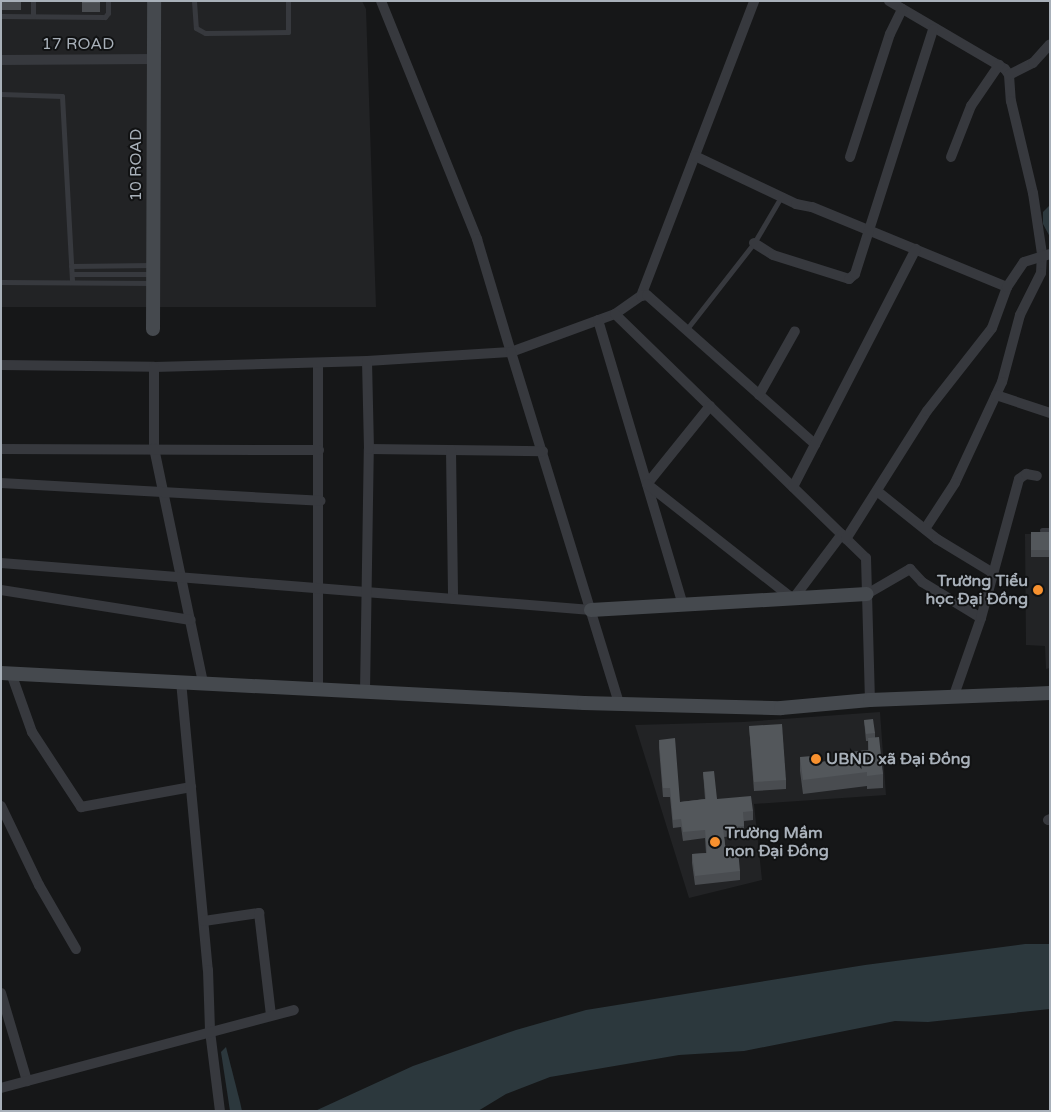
<!DOCTYPE html>
<meta charset="utf-8">
<style>
body{margin:0}
#map{position:relative;width:1051px;height:1112px;overflow:hidden;background:#161718;font-family:"Varela Round",sans-serif}
div>[style]{position:absolute}
.built>*{inset:0;background:#222325}
.water>*{inset:0;background:#2c383d}
.lane>*{height:5px;margin:-2.5px;padding:0 2.5px;transform-origin:2.5px;border-radius:2.5px;background:#37393e}
.street>*{height:10px;margin:-5px;padding:0 5px;transform-origin:5px;border-radius:5px;background:#37393e}
.secondary>*{height:14px;margin:-7px;padding:0 7px;transform-origin:7px;border-radius:7px;background:#45494e}
.wall>*{inset:0;background:#494c50}
.building>*{inset:0;background:#53575b}
.dots>*{width:14px;height:14px;translate:-50% -50%;box-sizing:border-box;border:2px solid #111213;border-radius:50%}
span{translate:-50% -50%;white-space:nowrap;text-align:center;line-height:1.15;-webkit-text-stroke:4px #111213;paint-order:stroke}
.street-label{font-size:16px;color:#a8b0b9}
.poi-label{font-size:16px;color:#a8b0b9;font-weight:700}
.right{translate:-100% -50%;text-align:right}
.left{translate:0 -50%;text-align:left}
.frame{position:absolute;inset:0;border:2px solid #a8b0b9;pointer-events:none}
</style>
<div id="map">
<div class="built">
<i style="clip-path:polygon(1px 1px,362px 1px,366px 9px,376px 307px,1px 307px)"></i>
<i style="clip-path:polygon(1025px 534px,1050px 534px,1050px 668px,1046px 669px,1045px 646px,1026px 645px)"></i>
<i style="clip-path:polygon(880px 712px,886px 795px,754px 804px,762px 880px,689px 898px,635px 725px,743px 722px)"></i>
</div>
<div class="water">
<i style="clip-path:polygon(1050px 205px,1050px 237px,1043px 224px,1043px 212px)"></i>
<i style="clip-path:polygon(1025px 944px,1050px 944px,1050px 1009px,928px 1022px,895px 1021px,744px 1051px,679px 1055px,550px 1077px,506px 1094px,478px 1111px,315px 1111px,413px 1066px,516px 1030px,586px 1010px,865px 965px)"></i>
<i style="clip-path:polygon(226px 1047px,240px 1102px,242px 1111px,230px 1111px,221px 1052px)"></i>
</div>
<div class="lane">
<i style="left:194px;top:1px;width:27px;rotate:86deg"></i>
<i style="left:196px;top:28px;width:10px;rotate:29deg"></i>
<i style="left:205px;top:33px;width:83px;rotate:-0.7deg"></i>
<i style="left:288px;top:32px;width:31px;rotate:-90deg"></i>
<i style="left:1px;top:16px;width:104px;rotate:0.6deg"></i>
<i style="left:105px;top:17px;width:5px;rotate:-53deg"></i>
<i style="left:108px;top:13px;width:12px;rotate:-90deg"></i>
<i style="left:33px;top:16px;width:15px;rotate:-90deg"></i>
<i style="left:1px;top:94px;width:61px;rotate:1.9deg"></i>
<i style="left:62px;top:96px;width:186px;rotate:86.9deg"></i>
<i style="left:71px;top:266px;width:82px;rotate:-0.7deg"></i>
<i style="left:72px;top:274px;width:81px"></i>
<i style="left:1px;top:282px;width:152px;rotate:0.4deg"></i>
<i style="left:686px;top:330px;width:110px;rotate:-52deg"></i>
<i style="left:754px;top:243px;width:53px;rotate:-59.6deg"></i>
<i style="left:1042px;top:530px;width:8px"></i>
</div>
<div class="street">
<i style="left:381px;top:1px;width:257px;rotate:68deg"></i>
<i style="left:477px;top:239px;width:118px;rotate:73.3deg"></i>
<i style="left:511px;top:352px;width:111px;rotate:-20.1deg"></i>
<i style="left:615px;top:314px;width:32px;rotate:-35deg"></i>
<i style="left:641px;top:296px;width:316px;rotate:-69deg"></i>
<i style="left:889px;top:1px;width:134px;rotate:30.4deg"></i>
<i style="left:1005px;top:69px;width:7px;rotate:56deg"></i>
<i style="left:1009px;top:75px;width:26px;rotate:86deg"></i>
<i style="left:1011px;top:101px;width:95px;rotate:76.6deg"></i>
<i style="left:1033px;top:193px;width:62px;rotate:81.6deg"></i>
<i style="left:1042px;top:254px;width:19px;rotate:93deg"></i>
<i style="left:1041px;top:273px;width:47px;rotate:116.6deg"></i>
<i style="left:1020px;top:315px;width:69px;rotate:105deg"></i>
<i style="left:1002px;top:382px;width:111px;rotate:115deg"></i>
<i style="left:955px;top:483px;width:55px;rotate:123.1deg"></i>
<i style="left:1px;top:60px;width:153px;rotate:-0.4deg"></i>
<i style="left:1009px;top:75px;width:27px;rotate:-27deg"></i>
<i style="left:1033px;top:63px;width:25px;rotate:-48deg"></i>
<i style="left:695px;top:156px;width:112px;rotate:25.4deg"></i>
<i style="left:796px;top:204px;width:16px;rotate:11deg"></i>
<i style="left:812px;top:207px;width:211px;rotate:22.3deg"></i>
<i style="left:850px;top:157px;width:129px;rotate:-72deg"></i>
<i style="left:890px;top:34px;width:28px;rotate:-64deg"></i>
<i style="left:951px;top:157px;width:55px;rotate:-68.6deg"></i>
<i style="left:971px;top:106px;width:50px;rotate:-55.7deg"></i>
<i style="left:754px;top:243px;width:22px;rotate:32deg"></i>
<i style="left:773px;top:255px;width:80px;rotate:17.5deg"></i>
<i style="left:849px;top:279px;width:8px;rotate:-40deg"></i>
<i style="left:855px;top:274px;width:257px;rotate:-72.3deg"></i>
<i style="left:641px;top:296px;width:6px;rotate:-9deg"></i>
<i style="left:647px;top:295px;width:225px;rotate:41.6deg"></i>
<i style="left:615px;top:314px;width:350px;rotate:44.2deg"></i>
<i style="left:866px;top:558px;width:142px;rotate:88.4deg"></i>
<i style="left:598px;top:320px;width:297px;rotate:73.4deg"></i>
<i style="left:318px;top:363px;width:325px;rotate:90deg"></i>
<i style="left:1px;top:365px;width:153px;rotate:0.7deg"></i>
<i style="left:154px;top:367px;width:213px;rotate:-1.6deg"></i>
<i style="left:367px;top:361px;width:144px;rotate:-3.6deg"></i>
<i style="left:511px;top:352px;width:368px;rotate:72.9deg"></i>
<i style="left:154px;top:367px;width:81px;rotate:90deg"></i>
<i style="left:154px;top:448px;width:239px;rotate:78.2deg"></i>
<i style="left:759px;top:395px;width:73px;rotate:-60.6deg"></i>
<i style="left:996px;top:395px;width:57px;rotate:18.4deg"></i>
<i style="left:710px;top:406px;width:100px;rotate:128.9deg"></i>
<i style="left:647px;top:484px;width:186px;rotate:38.2deg"></i>
<i style="left:793px;top:599px;width:81px;rotate:-53deg"></i>
<i style="left:1px;top:449px;width:318px;rotate:0.2deg"></i>
<i style="left:369px;top:449px;width:174px;rotate:0.7deg"></i>
<i style="left:451px;top:450px;width:149px;rotate:89.2deg"></i>
<i style="left:1px;top:483px;width:320px;rotate:3.2deg"></i>
<i style="left:793px;top:487px;width:268px;rotate:-62.7deg"></i>
<i style="left:877px;top:491px;width:77px;rotate:38.7deg"></i>
<i style="left:937px;top:539px;width:66px;rotate:31.3deg"></i>
<i style="left:846px;top:539px;width:151px;rotate:-57.7deg"></i>
<i style="left:927px;top:411px;width:105px;rotate:-51.9deg"></i>
<i style="left:992px;top:328px;width:44px;rotate:-69.9deg"></i>
<i style="left:1007px;top:287px;width:30px;rotate:-56deg"></i>
<i style="left:1024px;top:262px;width:27px;rotate:-17deg"></i>
<i style="left:1px;top:563px;width:592px;rotate:4.55deg"></i>
<i style="left:1px;top:590px;width:192px;rotate:9deg"></i>
<i style="left:867px;top:594px;width:50px;rotate:-30.2deg"></i>
<i style="left:910px;top:569px;width:18px;rotate:47deg"></i>
<i style="left:922px;top:582px;width:69px;rotate:31.4deg"></i>
<i style="left:11px;top:673px;width:63px;rotate:70.4deg"></i>
<i style="left:32px;top:732px;width:90px;rotate:56.8deg"></i>
<i style="left:81px;top:807px;width:112px;rotate:-10.3deg"></i>
<i style="left:181px;top:681px;width:290px;rotate:84.7deg"></i>
<i style="left:208px;top:970px;width:61px;rotate:88.1deg"></i>
<i style="left:210px;top:1031px;width:81px;rotate:82.9deg"></i>
<i style="left:365px;top:692px;width:243px;rotate:-89.1deg"></i>
<i style="left:369px;top:449px;width:88px;rotate:-91.3deg"></i>
<i style="left:953px;top:698px;width:85px;rotate:-70.7deg"></i>
<i style="left:981px;top:618px;width:144px;rotate:-74.7deg"></i>
<i style="left:1019px;top:479px;width:9px;rotate:-36deg"></i>
<i style="left:1026px;top:474px;width:11px;rotate:10deg"></i>
<i style="left:1px;top:806px;width:88px;rotate:64.3deg"></i>
<i style="left:39px;top:885px;width:74px;rotate:60deg"></i>
<i style="left:1048px;top:820px;width:2px;rotate:-27deg"></i>
<i style="left:204px;top:921px;width:56px;rotate:-8.3deg"></i>
<i style="left:259px;top:913px;width:103px;rotate:83.3deg"></i>
<i style="left:1px;top:993px;width:92px;rotate:73.5deg"></i>
<i style="left:1px;top:1088px;width:303px;rotate:-14.9deg"></i>
</div>
<div class="secondary">
<i style="left:153px;top:329px;width:328px;rotate:-89.8deg"></i>
<i style="left:591px;top:610px;width:276px;rotate:-3.3deg"></i>
<i style="left:1px;top:673px;width:584px;rotate:2.95deg"></i>
<i style="left:584px;top:703px;width:197px;rotate:1.5deg"></i>
<i style="left:781px;top:708px;width:89px;rotate:-5.1deg"></i>
<i style="left:870px;top:700px;width:180px;rotate:-2.2deg"></i>
</div>
<div class="wall">
<i style="clip-path:polygon(1px 1px,21px 1px,21px 10px,1px 10px)"></i>
<i style="clip-path:polygon(82px 1px,100px 1px,100px 12px,82px 12px)"></i>
<i style="clip-path:polygon(1031px 532px,1050px 532px,1050px 557px,1031px 557px)"></i>
<i style="clip-path:polygon(864px 720px,875px 733px,875px 737px,883px 774px,883px 788px,867px 789px,867px 786px,803px 794px,800px 771px,800px 757px,813px 763px,851px 758px,851px 752px,868px 750px,868px 741px,866px 741px)"></i>
<i style="clip-path:polygon(749px 726px,786px 780px,786px 789px,754px 791px)"></i>
<i style="clip-path:polygon(659px 740px,680px 802px,705px 799px,703px 772px,717px 799px,753px 811px,753px 820px,744px 821px,744px 835px,724px 837px,726px 852px,740px 871px,740px 880px,695px 885px,692px 863px,692px 854px,706px 853px,705px 838px,683px 841px,681px 827px,673px 828px,670px 797px,663px 797px,659px 748px)"></i>
</div>
<div class="building">
<i style="clip-path:polygon(82px 1px,100px 1px,100px 3px,82px 3px)"></i>
<i style="clip-path:polygon(1031px 532px,1050px 532px,1050px 550px,1031px 550px)"></i>
<i style="clip-path:polygon(873px 719px,875px 733px,866px 734px,864px 720px)"></i>
<i style="clip-path:polygon(782px 724px,786px 780px,754px 782px,749px 726px)"></i>
<i style="clip-path:polygon(879px 737px,883px 774px,867px 776px,867px 772px,803px 780px,800px 757px,812px 756px,813px 763px,852px 758px,851px 752px,869px 750px,868px 738px)"></i>
<i style="clip-path:polygon(675px 738px,680px 802px,706px 799px,703px 772px,714px 771px,717px 799px,751px 796px,753px 811px,743px 812px,744px 826px,723px 828px,726px 852px,738px 850px,740px 871px,695px 876px,692px 854px,707px 853px,705px 830px,683px 832px,681px 819px,673px 820px,670px 788px,663px 788px,659px 740px)"></i>
</div>
<div class="dots">
<i style="left:1038px;top:590px;background:#f8912f"></i>
<i style="left:816px;top:759px;background:#f8912f"></i>
<i style="left:715px;top:842px;background:#f8912f"></i>
</div>
<div class="street-label">
<span style="left:78px;top:44px">17 ROAD</span>
<span style="left:136px;top:165px;rotate:-90deg">10 ROAD</span>
</div>
<div class="poi-label">
<span class="right" style="left:1028px;top:590px">Trường Tiểu<br>học Đại Đồng</span>
<span class="left" style="left:826px;top:759px">UBND xã Đại Đồng</span>
<span class="left" style="left:725px;top:842px">Trường Mầm<br>non Đại Đồng</span>
</div>
<div class="frame"></div>
</div>
